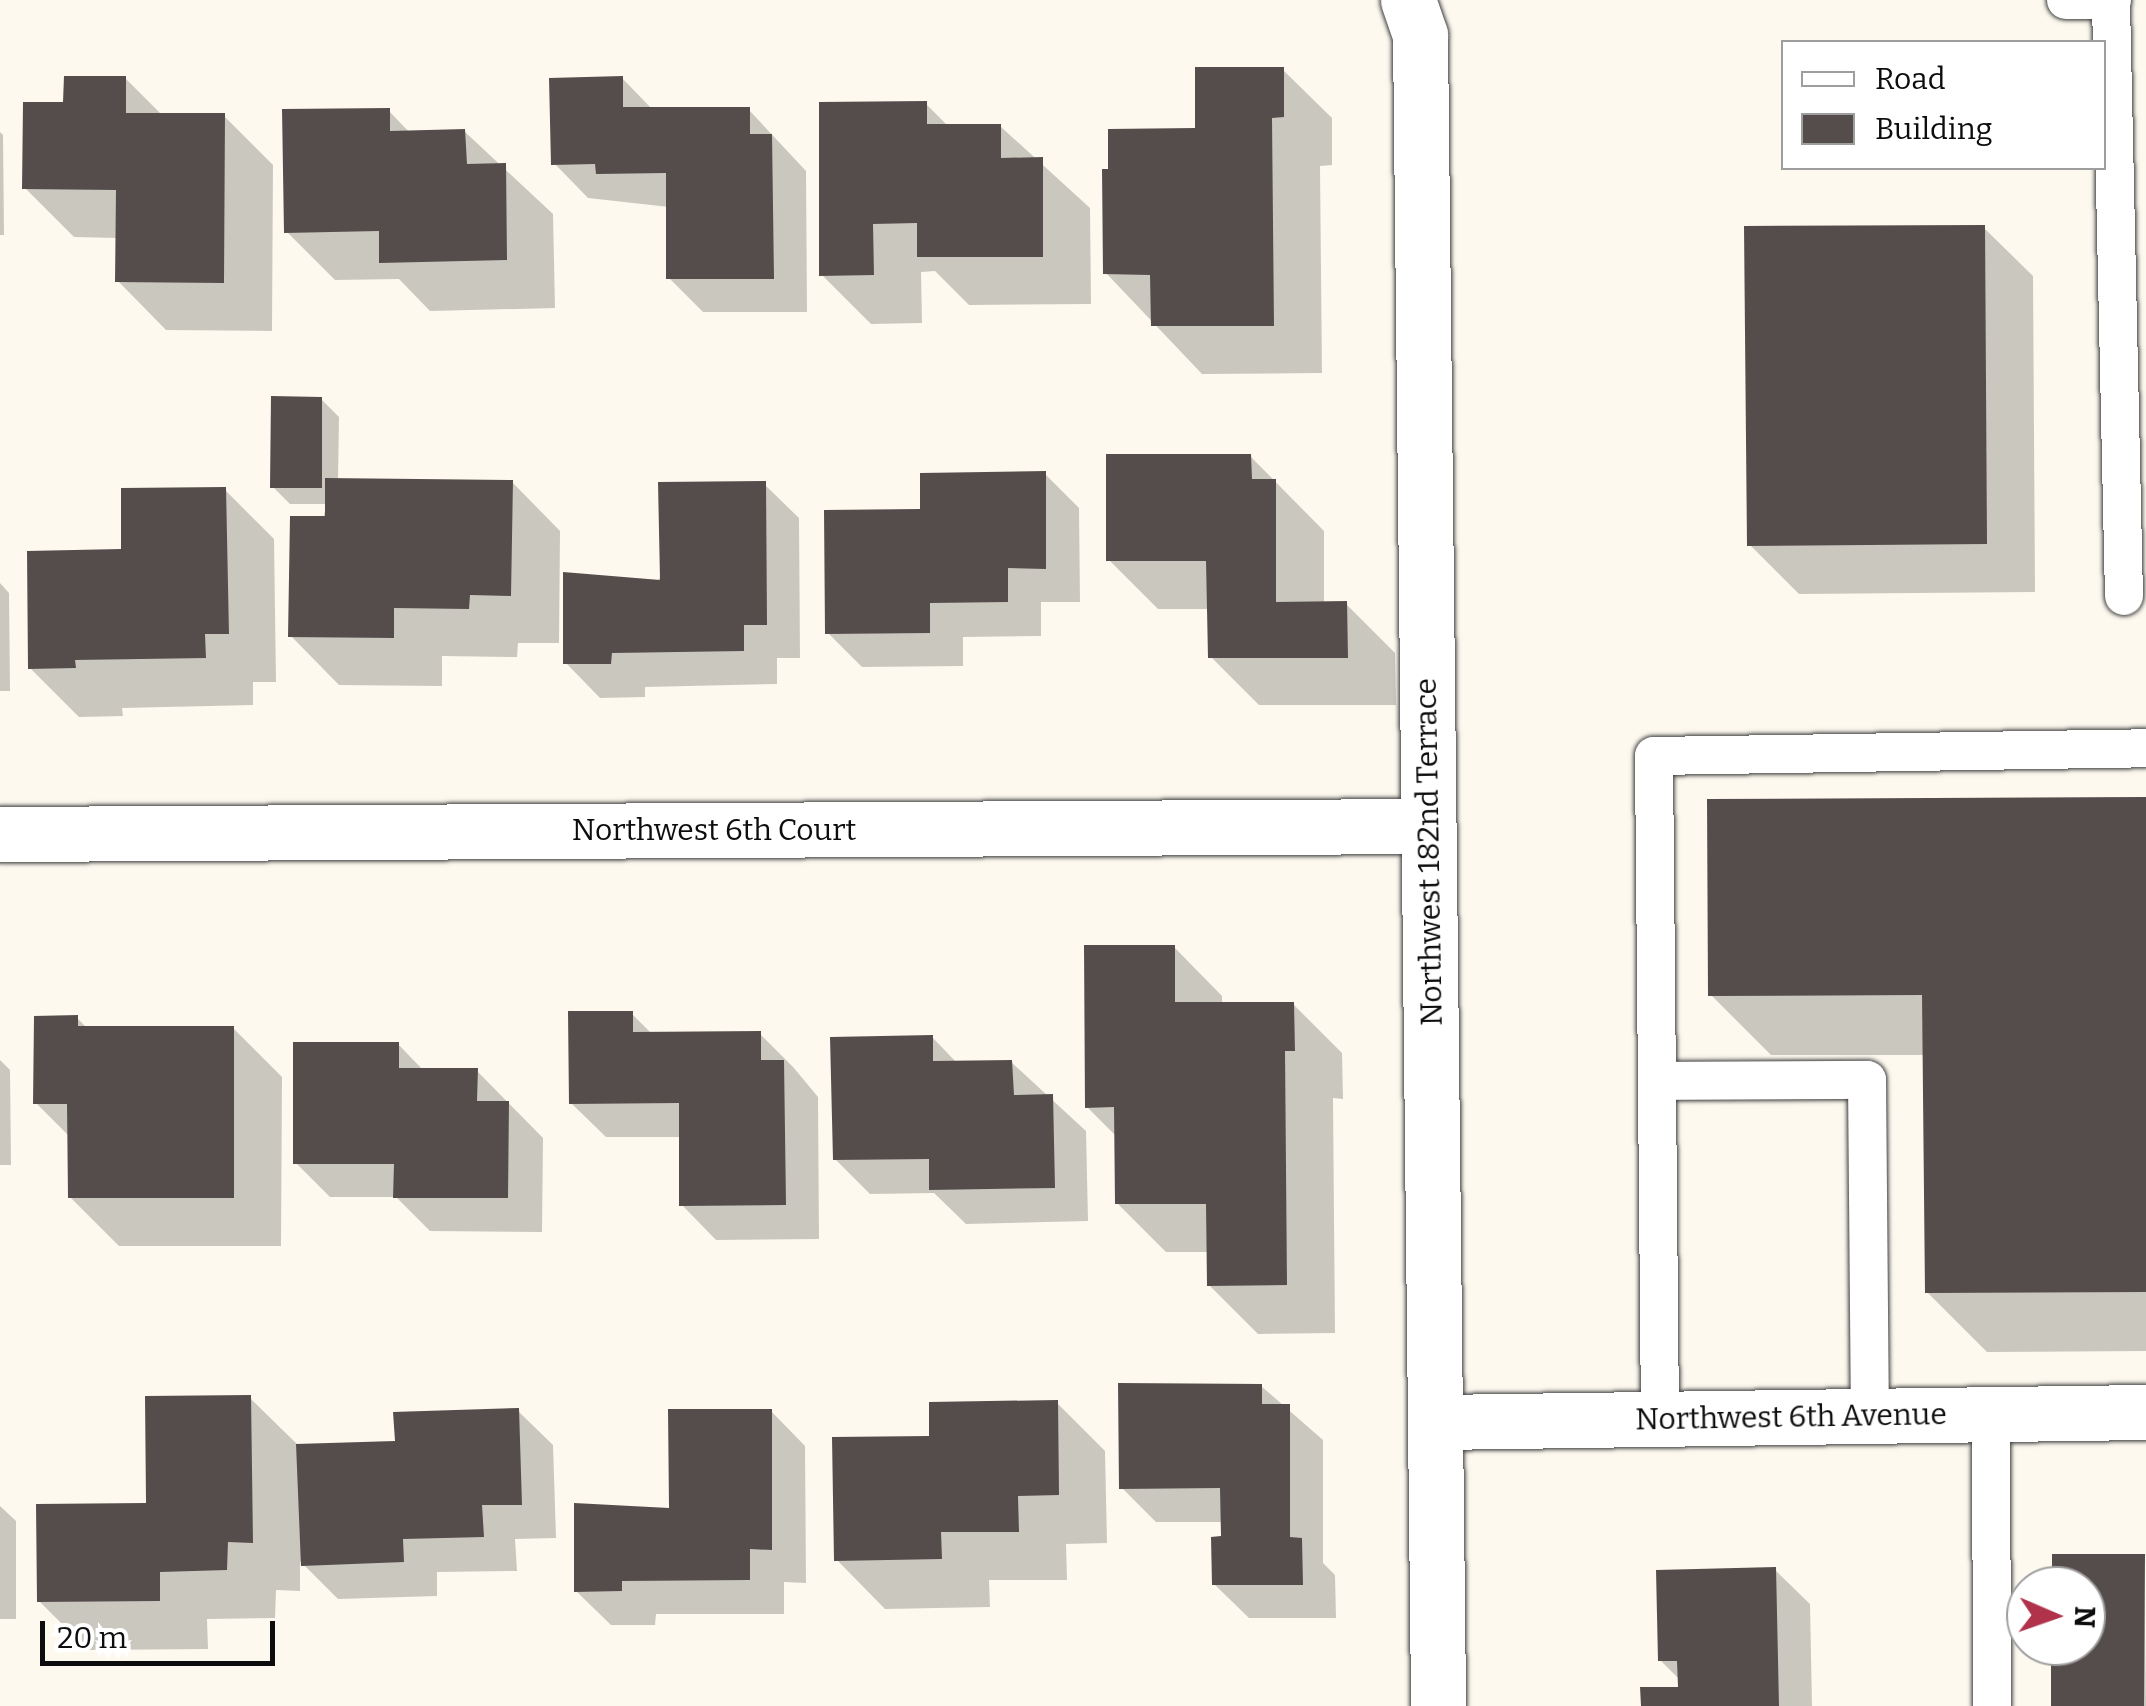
<!DOCTYPE html>
<style>
body{margin:0}
#map{position:relative;width:2146px;height:1706px;overflow:hidden;background:#fdf9ef;font-family:Bitter,serif}
div>[style]{position:absolute}
.shadow>*{inset:0;background:#0003}
.building>*{inset:0;background:#554d4b}
.roads{filter:drop-shadow(0 0 2px #404040) drop-shadow(0 0 2px #404040)}
.lane>*{height:38px;margin:-19px;padding:0 19px;transform-origin:19px;border-radius:19px;background:#fff}
.street>*{height:55px;margin:-27.5px;padding:0 27.5px;transform-origin:27.5px;border-radius:27.5px;background:#fff}
span{translate:-50% -50%;white-space:nowrap;text-align:center;line-height:1.15;-webkit-text-stroke:10px #fff;paint-order:stroke}
.street-label{font-size:30px;color:#0d0d0d}
.legend{position:absolute;left:1781px;top:40px;width:325px;height:130px;box-sizing:border-box;background:#fff;border:2px solid #9e9e9e;margin:0;padding:12px 18px;list-style:none;font-size:30px;color:#0d0d0d}
.legend li{display:flex;align-items:center;gap:20px;height:50px}
.legend b{width:50px;border:2px solid #9e9e9e}
.north{position:absolute;left:2006px;top:1566px;width:100px;height:100px;box-sizing:border-box;background:#fff;border:2px solid #9e9e9e;border-radius:50%;rotate:92deg;font-size:28px;font-weight:700;line-height:40px;text-align:center;color:#0d0d0d}
.north::after{content:'';display:block;margin:auto;width:35px;height:45px;background:#b0334b;clip-path:polygon(50% 0,100% 100%,50% 72%,0 100%)}
.scale{position:absolute;left:40px;top:1621px;width:235px;height:45px;box-sizing:border-box;border:5px solid #0d0d0d;border-top:0;padding-left:12px;font-size:30px;line-height:35px;white-space:nowrap;color:#0d0d0d;-webkit-text-stroke:8px #fff;paint-order:stroke}
</style>
<div id="map">
<div class="shadow">
<i style="clip-path:polygon(1283px 70px,1332px 118px,1332px 165px,1320px 166px,1322px 373px,1202px 374px,1106px 273px,1198px 131px)"></i>
<i style="clip-path:polygon(125px 78px,163px 116px,224px 116px,273px 165px,272px 331px,166px 330px,118px 281px,118px 238px,74px 237px,25px 188px,66px 104px)"></i>
<i style="clip-path:polygon(622px 78px,653px 110px,749px 110px,806px 171px,807px 312px,703px 312px,669px 278px,669px 207px,588px 198px,554px 163px)"></i>
<i style="clip-path:polygon(926px 104px,948px 126px,1000px 126px,1090px 208px,1091px 304px,969px 305px,935px 271px,921px 272px,922px 323px,871px 324px,822px 275px)"></i>
<i style="clip-path:polygon(389px 111px,410px 133px,464px 131px,553px 214px,555px 308px,430px 311px,399px 279px,335px 280px,287px 232px)"></i>
<i style="clip-path:polygon(0 132px,3px 135px,4px 235px,0 235px)"></i>
<i style="clip-path:polygon(1984px 228px,2033px 276px,2035px 592px,1799px 594px,1750px 545px)"></i>
<i style="clip-path:polygon(321px 399px,339px 417px,338px 480px,512px 482px,560px 531px,559px 643px,518px 643px,517px 657px,442px 656px,442px 686px,339px 685px,291px 636px,327px 504px,290px 504px,273px 487px)"></i>
<i style="clip-path:polygon(1250px 456px,1324px 531px,1324px 604px,1346px 604px,1395px 653px,1396px 705px,1259px 705px,1210px 656px,1210px 609px,1158px 609px,1109px 560px)"></i>
<i style="clip-path:polygon(1045px 474px,1079px 508px,1080px 602px,1041px 602px,1041px 636px,963px 637px,963px 666px,862px 667px,828px 633px,923px 512px)"></i>
<i style="clip-path:polygon(764px 484px,799px 518px,800px 658px,777px 658px,777px 684px,645px 687px,645px 697px,600px 698px,566px 663px)"></i>
<i style="clip-path:polygon(225px 490px,274px 539px,276px 682px,253px 682px,253px 705px,122px 708px,123px 716px,79px 717px,30px 668px,124px 552px)"></i>
<i style="clip-path:polygon(0 583px,9px 593px,10px 691px,0 691px)"></i>
<i style="clip-path:polygon(2146px 800px,2146px 1351px,1987px 1352px,1927px 1292px,1925px 1055px,1771px 1055px,1711px 995px)"></i>
<i style="clip-path:polygon(1174px 947px,1222px 996px,1222px 1004px,1293px 1004px,1342px 1053px,1343px 1099px,1333px 1098px,1335px 1333px,1258px 1334px,1209px 1285px,1209px 1252px,1166px 1252px,1117px 1203px,1117px 1137px,1087px 1107px)"></i>
<i style="clip-path:polygon(632px 1014px,653px 1035px,760px 1034px,794px 1068px,818px 1097px,819px 1239px,716px 1240px,682px 1205px,682px 1137px,606px 1137px,571px 1103px)"></i>
<i style="clip-path:polygon(77px 1018px,87px 1028px,233px 1028px,282px 1077px,281px 1246px,119px 1246px,70px 1197px,70px 1137px,36px 1103px)"></i>
<i style="clip-path:polygon(932px 1037px,957px 1063px,1011px 1062px,1086px 1131px,1088px 1221px,966px 1224px,934px 1193px,870px 1194px,835px 1159px)"></i>
<i style="clip-path:polygon(398px 1044px,423px 1070px,477px 1071px,543px 1138px,542px 1232px,430px 1231px,396px 1197px,330px 1197px,296px 1163px)"></i>
<i style="clip-path:polygon(0 1060px,10px 1070px,11px 1165px,0 1165px)"></i>
<i style="clip-path:polygon(1261px 1386px,1323px 1440px,1323px 1563px,1335px 1575px,1336px 1618px,1249px 1618px,1214px 1584px,1224px 1522px,1156px 1522px,1122px 1488px)"></i>
<i style="clip-path:polygon(250px 1398px,299px 1446px,398px 1444px,518px 1411px,553px 1445px,556px 1538px,515px 1539px,517px 1571px,437px 1572px,437px 1596px,338px 1599px,300px 1561px,300px 1591px,276px 1590px,275px 1618px,207px 1619px,208px 1649px,88px 1650px,39px 1601px,149px 1506px)"></i>
<i style="clip-path:polygon(1057px 1403px,1105px 1451px,1107px 1543px,1066px 1544px,1067px 1580px,989px 1580px,990px 1607px,885px 1609px,837px 1560px,932px 1438px)"></i>
<i style="clip-path:polygon(771px 1411px,805px 1446px,806px 1583px,784px 1582px,784px 1614px,656px 1614px,655px 1625px,611px 1625px,576px 1591px,671px 1511px)"></i>
<i style="clip-path:polygon(0 1506px,16px 1521px,16px 1619px,0 1619px)"></i>
<i style="clip-path:polygon(2144px 1557px,2146px 1706px,2053px 1706px,2054px 1646px,2086px 1646px,2086px 1586px,2054px 1586px)"></i>
<i style="clip-path:polygon(1775px 1570px,1810px 1604px,1812px 1706px,1643px 1706px,1680px 1689px,1680px 1680px,1660px 1660px)"></i>
</div>
<div class="building">
<i style="clip-path:polygon(1195px 67px,1284px 67px,1284px 117px,1272px 118px,1274px 326px,1151px 326px,1150px 275px,1103px 274px,1102px 169px,1108px 169px,1108px 129px,1195px 128px)"></i>
<i style="clip-path:polygon(64px 76px,126px 76px,126px 113px,225px 113px,224px 283px,115px 282px,116px 190px,22px 189px,23px 102px,63px 102px)"></i>
<i style="clip-path:polygon(623px 76px,623px 107px,750px 107px,750px 134px,772px 134px,774px 279px,666px 279px,666px 173px,596px 174px,595px 164px,551px 165px,549px 78px)"></i>
<i style="clip-path:polygon(927px 101px,927px 124px,1001px 124px,1001px 158px,1043px 157px,1043px 257px,917px 257px,917px 223px,873px 224px,874px 275px,819px 276px,819px 102px)"></i>
<i style="clip-path:polygon(390px 108px,390px 131px,465px 129px,467px 164px,506px 163px,507px 260px,379px 263px,379px 231px,284px 233px,282px 109px)"></i>
<i style="clip-path:polygon(1985px 225px,1987px 544px,1747px 546px,1744px 226px)"></i>
<i style="clip-path:polygon(271px 396px,322px 397px,322px 488px,270px 488px)"></i>
<i style="clip-path:polygon(1106px 454px,1251px 454px,1252px 479px,1276px 479px,1276px 602px,1347px 601px,1348px 658px,1208px 658px,1206px 561px,1106px 561px)"></i>
<i style="clip-path:polygon(1046px 471px,1046px 569px,1008px 568px,1008px 602px,930px 603px,930px 633px,825px 634px,824px 510px,920px 509px,920px 473px)"></i>
<i style="clip-path:polygon(325px 478px,513px 480px,511px 596px,470px 595px,469px 609px,394px 608px,394px 638px,288px 637px,290px 516px,325px 516px)"></i>
<i style="clip-path:polygon(766px 481px,767px 625px,744px 625px,744px 651px,612px 653px,611px 664px,563px 664px,563px 572px,660px 580px,658px 482px)"></i>
<i style="clip-path:polygon(226px 487px,229px 634px,205px 634px,206px 658px,75px 660px,76px 668px,28px 669px,27px 551px,121px 549px,121px 488px)"></i>
<i style="clip-path:polygon(2146px 797px,2146px 1292px,1925px 1293px,1922px 995px,1708px 996px,1707px 799px)"></i>
<i style="clip-path:polygon(1084px 945px,1175px 945px,1175px 1002px,1294px 1002px,1295px 1051px,1285px 1051px,1287px 1285px,1207px 1286px,1206px 1204px,1115px 1204px,1114px 1107px,1085px 1108px)"></i>
<i style="clip-path:polygon(568px 1011px,633px 1011px,633px 1032px,761px 1031px,761px 1060px,784px 1060px,786px 1205px,679px 1206px,679px 1103px,569px 1104px)"></i>
<i style="clip-path:polygon(78px 1015px,78px 1026px,234px 1026px,234px 1198px,68px 1198px,67px 1104px,33px 1104px,34px 1016px)"></i>
<i style="clip-path:polygon(933px 1035px,933px 1061px,1012px 1060px,1014px 1095px,1053px 1094px,1055px 1188px,929px 1190px,929px 1159px,833px 1160px,830px 1037px)"></i>
<i style="clip-path:polygon(293px 1042px,399px 1042px,399px 1068px,478px 1068px,477px 1101px,509px 1101px,508px 1198px,393px 1198px,394px 1164px,293px 1164px)"></i>
<i style="clip-path:polygon(1118px 1383px,1262px 1384px,1262px 1404px,1290px 1404px,1290px 1537px,1302px 1538px,1303px 1585px,1212px 1585px,1211px 1537px,1221px 1536px,1220px 1488px,1119px 1489px)"></i>
<i style="clip-path:polygon(251px 1395px,253px 1543px,228px 1542px,227px 1570px,160px 1572px,160px 1601px,37px 1602px,36px 1504px,146px 1503px,145px 1396px)"></i>
<i style="clip-path:polygon(1058px 1400px,1059px 1495px,1018px 1496px,1019px 1532px,941px 1532px,942px 1559px,834px 1561px,832px 1437px,929px 1436px,929px 1402px)"></i>
<i style="clip-path:polygon(519px 1408px,522px 1505px,482px 1505px,484px 1537px,403px 1539px,404px 1562px,301px 1566px,296px 1444px,395px 1441px,393px 1412px)"></i>
<i style="clip-path:polygon(668px 1409px,772px 1409px,772px 1550px,750px 1549px,750px 1580px,622px 1581px,622px 1591px,574px 1592px,574px 1503px,669px 1508px)"></i>
<i style="clip-path:polygon(2052px 1554px,2145px 1554px,2144px 1706px,2051px 1706px,2051px 1646px,2086px 1646px,2086px 1586px,2052px 1586px)"></i>
<i style="clip-path:polygon(1776px 1567px,1779px 1706px,1641px 1706px,1640px 1687px,1678px 1687px,1677px 1661px,1658px 1661px,1656px 1570px)"></i>
</div>
<div class="roads">
<div class="lane">
<i style="left:2066px;top:0;width:46px"></i>
<i style="left:2111px;top:2px;width:594px;rotate:88.75deg"></i>
<i style="left:1657px;top:1081px;width:210px;rotate:-0.3deg"></i>
<i style="left:1867px;top:1080px;width:336px;rotate:89.5deg"></i>
<i style="left:1991px;top:1414px;width:292px;rotate:89.8deg"></i>
<i style="left:1660px;top:1419px;width:663px;rotate:-90.52deg"></i>
<i style="left:1654px;top:756px;width:492px;rotate:-0.9deg"></i>
</div>
<div class="street">
<i style="left:1408px;top:0;width:37px;rotate:71deg"></i>
<i style="left:1420px;top:35px;width:1671px;rotate:89.38deg"></i>
<i style="left:0;top:834px;width:1428px;rotate:-0.32deg"></i>
<i style="left:1437px;top:1422px;width:709px;rotate:-0.81deg"></i>
</div>
</div>
<div class="street-label">
<span style="left:714px;top:830px">Northwest 6th Court</span>
<span style="left:1429px;top:852px;rotate:-91deg">Northwest 182nd Terrace</span>
<span style="left:1791px;top:1417px;rotate:-1deg">Northwest 6th Avenue</span>
</div>
<ul class="legend">
<li><b style="height:12px;background:#fff"></b>Road</li>
<li><b style="height:28px;background:#554d4b"></b>Building</li>
</ul>
<div class="north">N</div>
<div class="scale">20 m</div>
</div>
